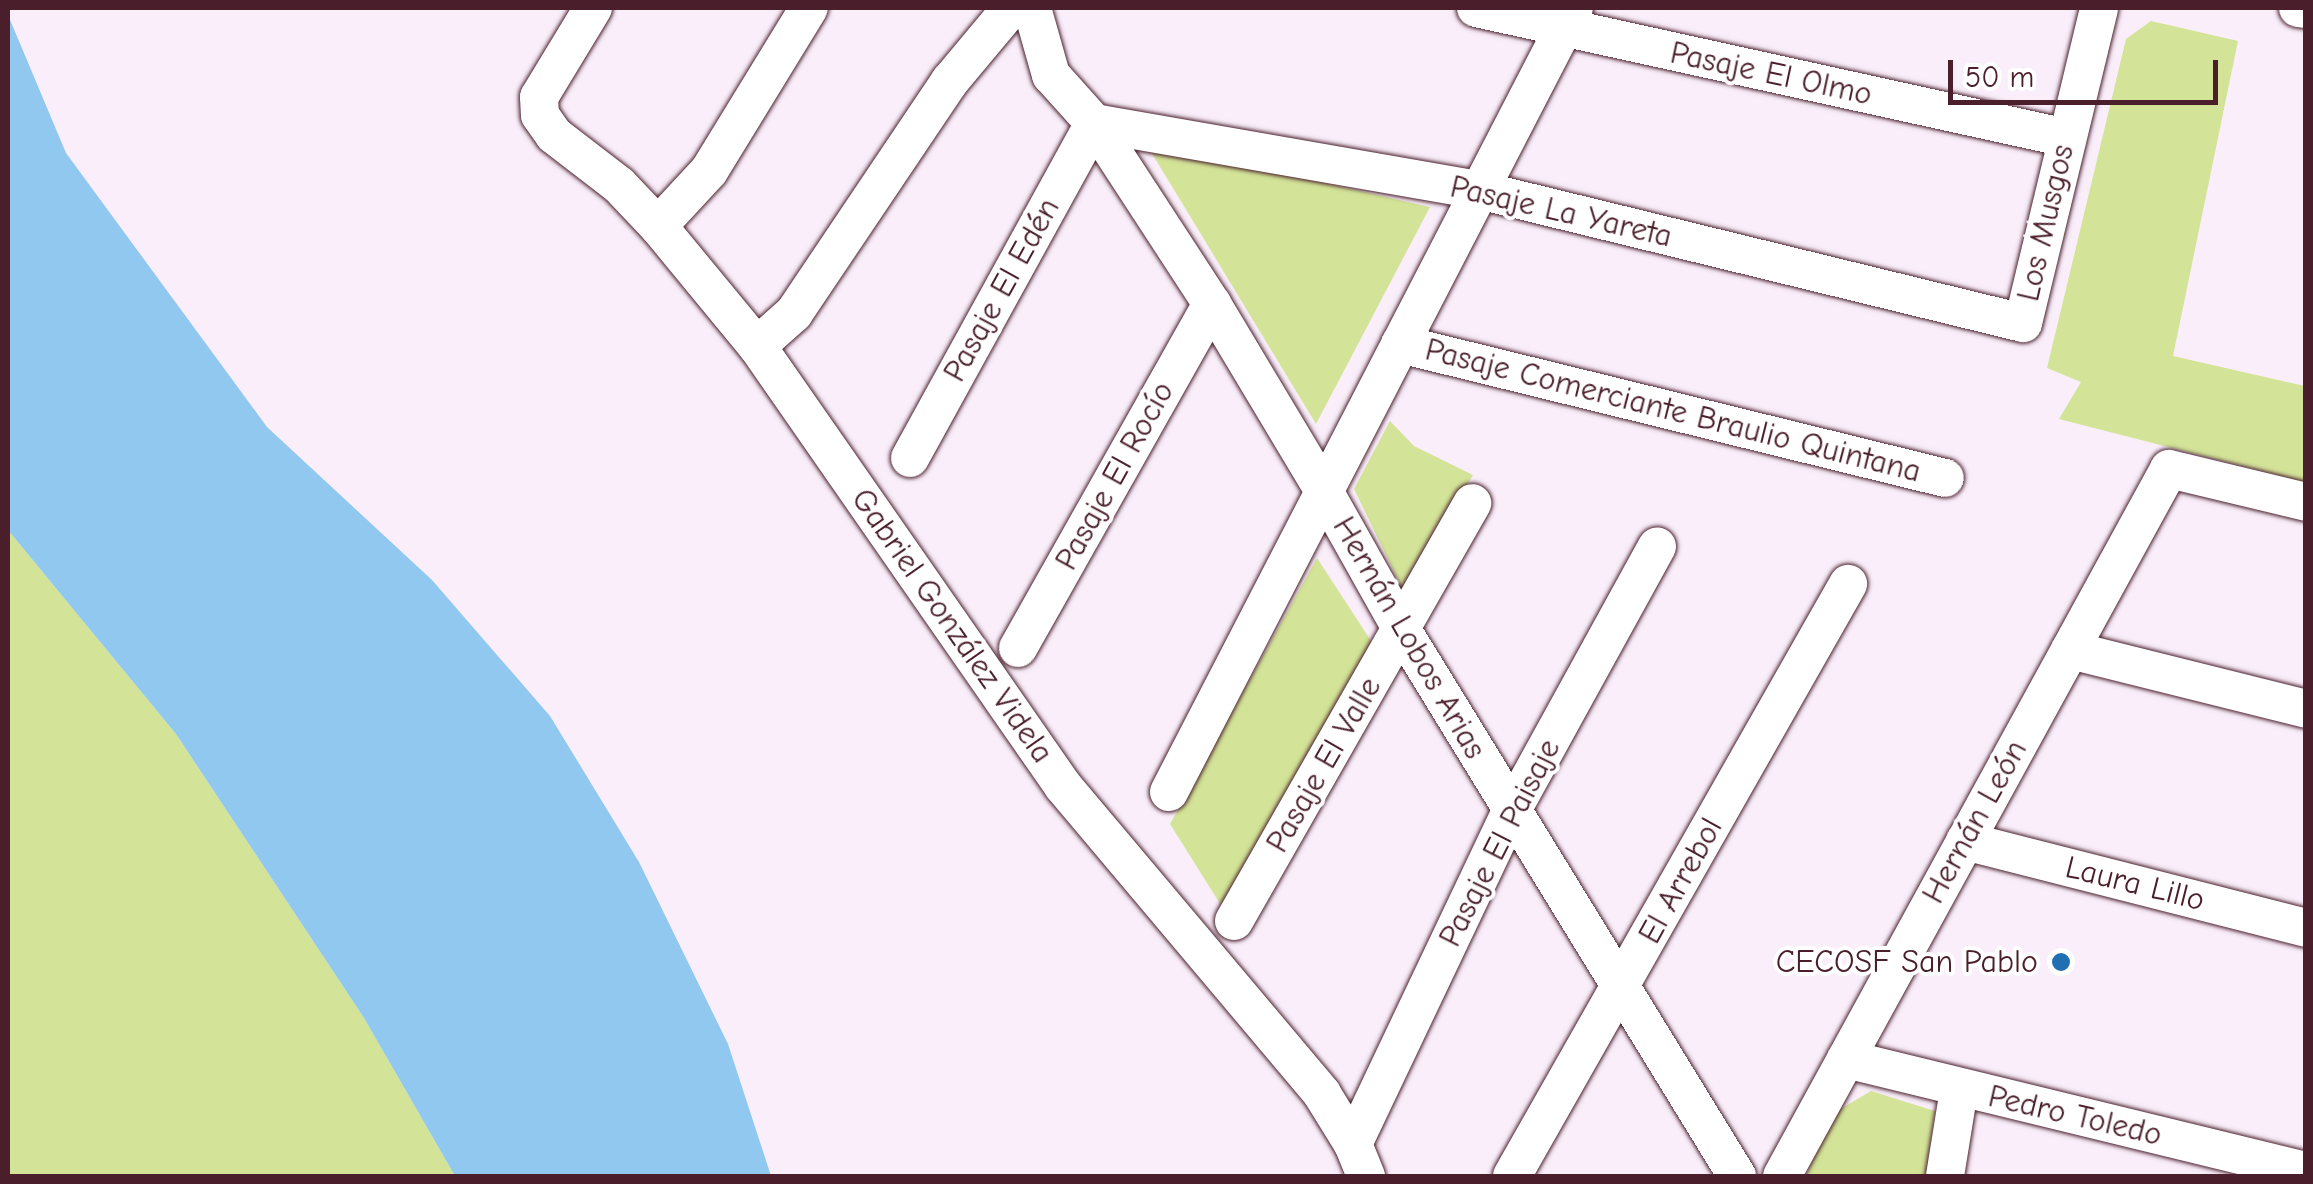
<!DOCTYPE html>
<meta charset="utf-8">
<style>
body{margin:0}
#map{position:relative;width:2313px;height:1184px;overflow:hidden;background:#f9eefa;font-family:"Comic Neue",sans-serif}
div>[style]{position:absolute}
.green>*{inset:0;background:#d3e498}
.water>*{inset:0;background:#90c8ef}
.roads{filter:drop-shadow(0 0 2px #4a1f2b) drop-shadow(0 0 2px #4a1f2b)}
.minor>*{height:38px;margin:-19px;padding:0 19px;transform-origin:19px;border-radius:19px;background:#fff}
.dots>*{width:28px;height:28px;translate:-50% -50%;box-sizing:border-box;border:5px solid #fff;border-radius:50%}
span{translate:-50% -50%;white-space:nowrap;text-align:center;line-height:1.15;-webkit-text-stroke:8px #fff;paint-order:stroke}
.street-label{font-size:32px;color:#4a1f2b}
.poi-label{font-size:32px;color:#4a1f2b}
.right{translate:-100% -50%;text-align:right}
.frame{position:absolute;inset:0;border:10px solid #4a1f2b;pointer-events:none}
.scale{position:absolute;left:1948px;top:60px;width:270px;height:45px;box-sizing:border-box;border:5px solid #4a1f2b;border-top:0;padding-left:12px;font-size:30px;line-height:35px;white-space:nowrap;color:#4a1f2b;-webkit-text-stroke:8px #fff;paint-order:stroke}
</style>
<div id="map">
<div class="green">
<i style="clip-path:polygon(2151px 21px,2238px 41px,2173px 356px,2305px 386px,2305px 482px,2059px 419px,2081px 382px,2047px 368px,2126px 39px)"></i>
<i style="clip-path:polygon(1145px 142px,1430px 207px,1316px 424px)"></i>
<i style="clip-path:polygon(1390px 421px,1414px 446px,1473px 475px,1404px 592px,1354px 489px)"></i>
<i style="clip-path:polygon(8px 530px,176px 734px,364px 1018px,455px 1176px,8px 1176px)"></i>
<i style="clip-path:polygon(1317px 558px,1375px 647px,1224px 910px,1170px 824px)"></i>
<i style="clip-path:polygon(1871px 1091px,1935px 1111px,1926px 1176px,1806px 1176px,1832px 1114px)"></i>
</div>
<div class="water">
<i style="clip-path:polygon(8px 15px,66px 153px,267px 427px,432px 580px,550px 716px,639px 862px,728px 1044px,771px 1176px,455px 1176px,364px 1018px,176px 734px,8px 530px)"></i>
</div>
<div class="roads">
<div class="minor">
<i style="left:593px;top:8px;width:104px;rotate:121.2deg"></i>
<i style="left:539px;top:97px;width:18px;rotate:87deg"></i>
<i style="left:540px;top:115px;width:24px;rotate:55deg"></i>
<i style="left:554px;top:135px;width:82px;rotate:37.6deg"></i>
<i style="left:619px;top:185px;width:57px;rotate:46.4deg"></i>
<i style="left:658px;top:226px;width:156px;rotate:50.5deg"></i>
<i style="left:757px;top:346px;width:536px;rotate:55.18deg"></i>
<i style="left:1063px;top:786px;width:402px;rotate:49.9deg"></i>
<i style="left:1322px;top:1094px;width:59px;rotate:58.2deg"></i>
<i style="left:1353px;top:1144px;width:35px;rotate:68deg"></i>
<i style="left:1032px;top:8px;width:70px;rotate:74.2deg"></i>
<i style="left:1051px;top:75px;width:64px;rotate:48.1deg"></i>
<i style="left:1094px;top:123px;width:216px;rotate:56.9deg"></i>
<i style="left:1212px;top:304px;width:218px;rotate:59.1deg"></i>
<i style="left:1324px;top:491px;width:159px;rotate:60.7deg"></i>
<i style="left:1402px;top:630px;width:641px;rotate:58.47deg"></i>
<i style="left:1476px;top:8px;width:605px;rotate:12.41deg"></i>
<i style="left:2298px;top:8px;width:8px;rotate:7deg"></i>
<i style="left:658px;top:226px;width:75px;rotate:-47.2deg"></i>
<i style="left:709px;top:171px;width:191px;rotate:-58.5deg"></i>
<i style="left:1400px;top:344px;width:561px;rotate:13.81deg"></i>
<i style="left:757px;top:346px;width:50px;rotate:-41.7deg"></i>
<i style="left:794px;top:313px;width:280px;rotate:-56.1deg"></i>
<i style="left:950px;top:81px;width:95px;rotate:-50.1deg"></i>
<i style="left:910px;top:458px;width:382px;rotate:-61.2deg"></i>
<i style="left:1094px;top:123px;width:391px;rotate:9.9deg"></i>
<i style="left:1479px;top:190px;width:560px;rotate:13.74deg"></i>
<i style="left:2023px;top:323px;width:324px;rotate:-76.4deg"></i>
<i style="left:1018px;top:648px;width:395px;rotate:-60.6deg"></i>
<i style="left:2070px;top:650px;width:243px;rotate:14deg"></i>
<i style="left:1169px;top:792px;width:882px;rotate:-62.68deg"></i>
<i style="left:1965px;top:841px;width:352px;rotate:14.3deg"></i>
<i style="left:1234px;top:921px;width:481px;rotate:-60.3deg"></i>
<i style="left:1846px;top:1059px;width:473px;rotate:13.7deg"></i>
<i style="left:1353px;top:1144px;width:368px;rotate:-64.6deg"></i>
<i style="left:1511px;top:812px;width:303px;rotate:-61.2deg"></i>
<i style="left:1512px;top:1176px;width:681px;rotate:-60.42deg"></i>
<i style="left:1782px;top:1176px;width:806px;rotate:-61.3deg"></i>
<i style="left:2169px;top:469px;width:141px;rotate:13.5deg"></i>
<i style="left:1945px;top:1176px;width:87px;rotate:-80.8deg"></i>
</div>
</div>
<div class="dots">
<i style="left:2061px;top:962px;background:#1f6fb2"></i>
</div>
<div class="street-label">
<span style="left:1771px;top:74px;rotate:12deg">Pasaje El Olmo</span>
<span style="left:1561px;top:212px;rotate:13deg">Pasaje La Yareta</span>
<span style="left:2046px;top:223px;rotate:-77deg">Los Musgos</span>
<span style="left:1002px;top:290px;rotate:-61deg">Pasaje El Edén</span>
<span style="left:1673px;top:411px;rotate:14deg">Pasaje Comerciante Braulio Quintana</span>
<span style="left:1115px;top:476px;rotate:-61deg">Pasaje El Rocío</span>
<span style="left:952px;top:626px;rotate:55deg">Gabriel González Videla</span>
<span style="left:1409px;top:638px;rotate:60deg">Hernán Lobos Arias</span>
<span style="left:1324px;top:765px;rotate:-60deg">Pasaje El Valle</span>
<span style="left:1975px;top:822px;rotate:-61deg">Hernán León</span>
<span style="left:1500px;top:843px;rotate:-63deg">Pasaje El Paisaje</span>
<span style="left:1681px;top:881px;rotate:-61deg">El Arrebol</span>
<span style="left:2135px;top:884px;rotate:14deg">Laura Lillo</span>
<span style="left:2075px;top:1116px;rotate:13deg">Pedro Toledo</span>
</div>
<div class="poi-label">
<span class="right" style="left:2038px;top:962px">CECOSF San Pablo</span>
</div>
<div class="frame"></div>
<div class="scale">50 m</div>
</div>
